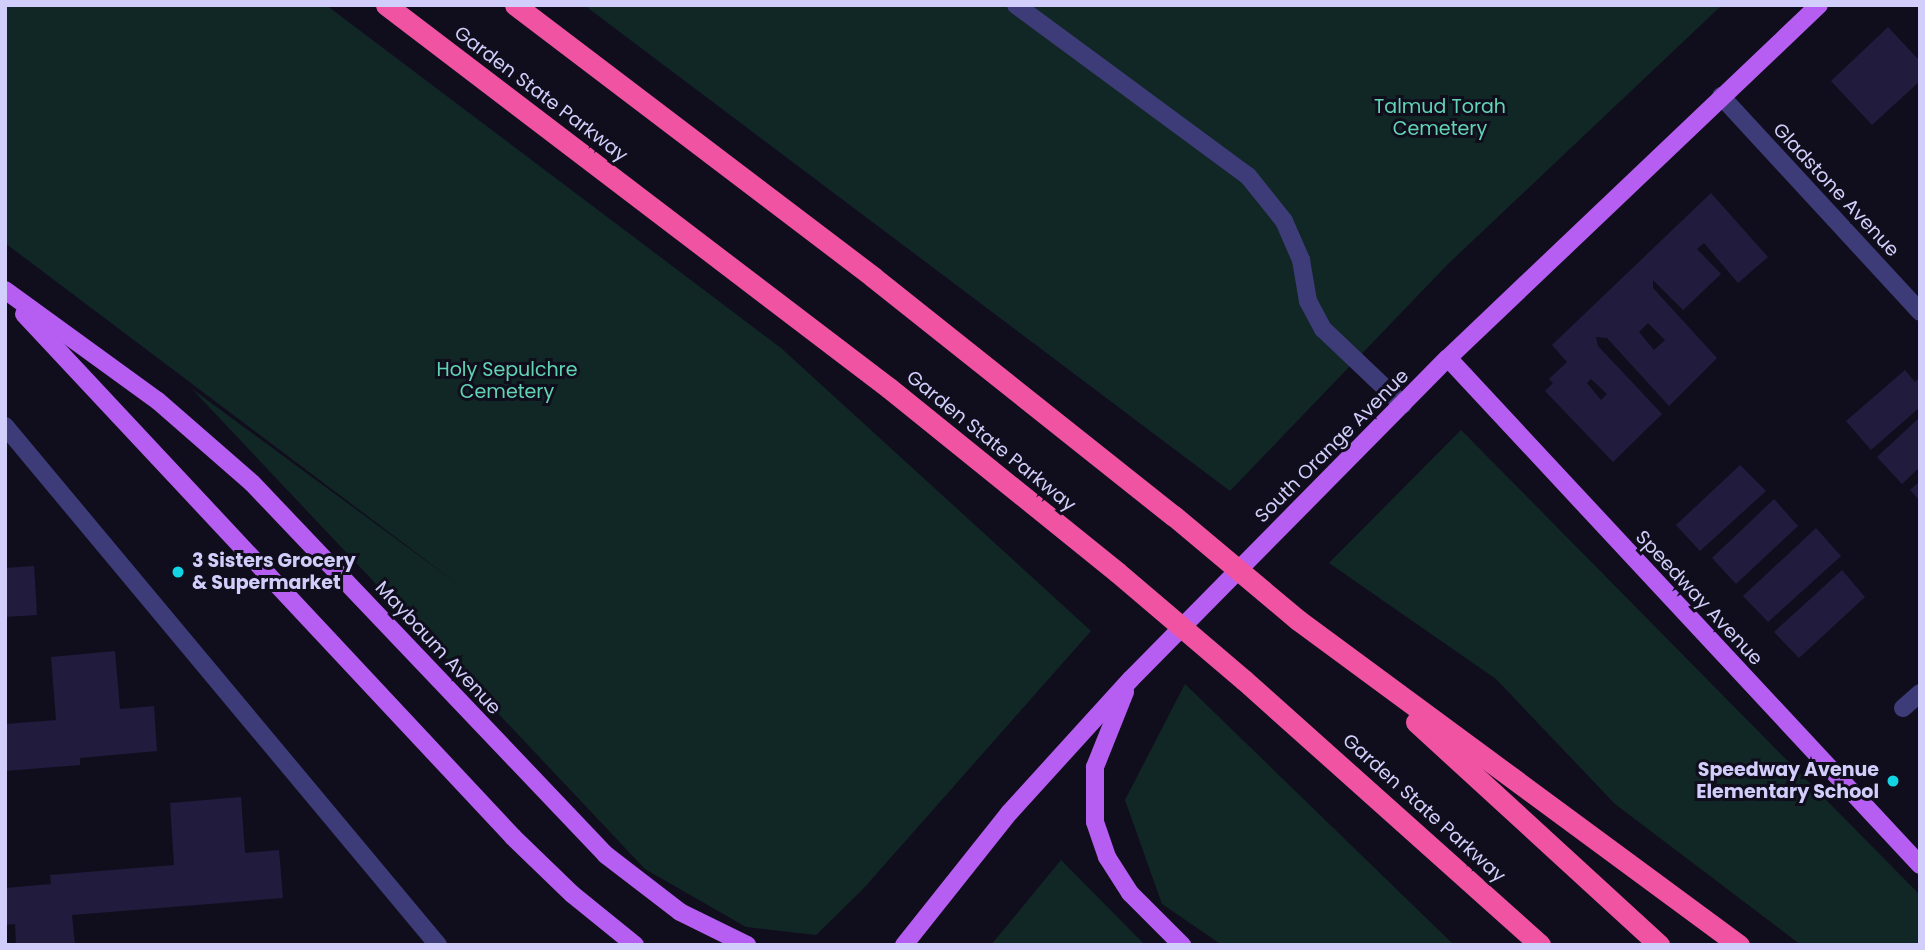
<!DOCTYPE html>
<style>
body{margin:0}
#map{position:relative;width:1925px;height:950px;overflow:hidden;background:#100e1d;font-family:Poppins,sans-serif}
div>[style]{position:absolute}
.green>*{inset:0;background:#112725}
.building>*{inset:0;background:#211b3d}
.minor>*{height:18px;margin:-9px;padding:0 9px;transform-origin:9px;border-radius:9px;background:#3d3c79}
.major>*{height:18px;margin:-9px;padding:0 9px;transform-origin:9px;border-radius:9px;background:#b65ef2}
.highway>*{height:21px;margin:-10.5px;padding:0 10.5px;transform-origin:10.5px;border-radius:10.5px;background:#f153a3}
.highway-bridge>*{height:21px;margin:-10.5px;padding:0 10.5px;transform-origin:10.5px;border-radius:10.5px;background:#f153a3}
.dots>*{width:19px;height:19px;translate:-50% -50%;box-sizing:border-box;border:4px solid #100e1d;border-radius:50%}
span{translate:-50% -50%;white-space:nowrap;text-align:center;line-height:1.15;-webkit-text-stroke:6px #100e1d;paint-order:stroke}
.street-label{font-size:19px;color:#d2cefb}
.park-label{font-size:19px;color:#61d4b4}
.poi-label{font-size:19px;color:#d2cefb;font-weight:700}
.left{translate:0 -50%;text-align:left}
.right{translate:-100% -50%;text-align:right}
.frame{position:absolute;inset:0;border:7px solid #d2cefb;pointer-events:none}
</style>
<div id="map">
<div class="green">
<i style="clip-path:polygon(5px 5px,326px 5px,781px 348px,1091px 631px,863px 889px,816px 935px,746px 927px,645px 869px,192px 389px,459px 585px,5px 243px)"></i>
<i style="clip-path:polygon(584px 5px,1722px 5px,1448px 264px,1230px 491px)"></i>
<i style="clip-path:polygon(1461px 430px,1920px 895px,1920px 945px,1801px 945px,1615px 804px,1496px 679px,1329px 563px)"></i>
<i style="clip-path:polygon(1185px 684px,1454px 945px,1222px 945px,1162px 904px,1125px 800px)"></i>
<i style="clip-path:polygon(1061px 860px,1145px 945px,991px 945px)"></i>
</div>
<div class="building">
<i style="clip-path:polygon(1888px 27px,1920px 61px,1920px 81px,1872px 125px,1831px 81px)"></i>
<i style="clip-path:polygon(evenodd,1711px 193px,1768px 257px,1738px 283px,1704px 243px,1697px 249px,1721px 274px,1683px 310px,1653px 280px,1653px 288px,1717px 358px,1669px 406px,1607px 338px,1596px 337px,1598px 346px,1662px 414px,1613px 462px,1545px 391px,1553px 383px,1549px 379px,1567px 362px,1552px 345px,1711px 193px,1648px 323px,1665px 340px,1654px 350px,1639px 332px,1648px 323px,1711px 193px,1591px 379px,1607px 394px,1601px 400px,1587px 383px,1591px 379px)"></i>
<i style="clip-path:polygon(1905px 370px,1915px 382px,1920px 377px,1920px 407px,1871px 450px,1846px 421px)"></i>
<i style="clip-path:polygon(1920px 417px,1920px 467px,1902px 484px,1877px 457px)"></i>
<i style="clip-path:polygon(1740px 465px,1766px 491px,1700px 551px,1676px 525px)"></i>
<i style="clip-path:polygon(1920px 481px,1920px 501px,1910px 490px)"></i>
<i style="clip-path:polygon(1774px 499px,1798px 526px,1736px 584px,1712px 558px)"></i>
<i style="clip-path:polygon(1816px 528px,1841px 556px,1768px 622px,1743px 596px)"></i>
<i style="clip-path:polygon(34px 566px,37px 615px,5px 617px,5px 568px)"></i>
<i style="clip-path:polygon(1842px 570px,1865px 597px,1799px 658px,1774px 632px)"></i>
<i style="clip-path:polygon(115px 651px,120px 709px,154px 706px,157px 751px,80px 758px,80px 765px,5px 771px,5px 724px,56px 720px,51px 657px)"></i>
<i style="clip-path:polygon(241px 797px,245px 853px,279px 850px,283px 898px,72px 915px,75px 945px,16px 945px,15px 924px,5px 925px,5px 888px,51px 884px,50px 875px,174px 865px,170px 803px)"></i>
</div>
<div class="minor">
<i style="left:1016px;top:5px;width:288px;rotate:36.4deg"></i>
<i style="left:1248px;top:176px;width:58px;rotate:51.3deg"></i>
<i style="left:1284px;top:221px;width:43px;rotate:66.4deg"></i>
<i style="left:1301px;top:260px;width:42px;rotate:80.3deg"></i>
<i style="left:1308px;top:301px;width:32px;rotate:62deg"></i>
<i style="left:1323px;top:329px;width:110px;rotate:43.5deg"></i>
<i style="left:1721px;top:96px;width:294px;rotate:47.3deg"></i>
<i style="left:5px;top:426px;width:676px;rotate:50.16deg"></i>
<i style="left:1903px;top:708px;width:23px;rotate:-41deg"></i>
</div>
<div class="major">
<i style="left:5px;top:290px;width:189px;rotate:36deg"></i>
<i style="left:158px;top:401px;width:125px;rotate:41.1deg"></i>
<i style="left:252px;top:483px;width:514px;rotate:46.42deg"></i>
<i style="left:606px;top:855px;width:93px;rotate:37.6deg"></i>
<i style="left:680px;top:912px;width:75px;rotate:26.2deg"></i>
<i style="left:24px;top:314px;width:716px;rotate:46.92deg"></i>
<i style="left:513px;top:837px;width:82px;rotate:44deg"></i>
<i style="left:572px;top:894px;width:81px;rotate:39deg"></i>
<i style="left:1448px;top:358px;width:693px;rotate:47.05deg"></i>
<i style="left:1125px;top:692px;width:81px;rotate:111.8deg"></i>
<i style="left:1095px;top:767px;width:55px;rotate:90deg"></i>
<i style="left:1095px;top:822px;width:37px;rotate:71deg"></i>
<i style="left:1107px;top:857px;width:43px;rotate:57.4deg"></i>
<i style="left:1130px;top:893px;width:74px;rotate:45deg"></i>
<i style="left:904px;top:945px;width:169px;rotate:-51.5deg"></i>
<i style="left:1009px;top:813px;width:181px;rotate:-47.7deg"></i>
<i style="left:1131px;top:679px;width:451px;rotate:-45.4deg"></i>
<i style="left:1448px;top:358px;width:512px;rotate:-43.58deg"></i>
</div>
<div class="highway">
<i style="left:386px;top:5px;width:632px;rotate:37.29deg"></i>
<i style="left:889px;top:388px;width:293px;rotate:38.9deg"></i>
<i style="left:515px;top:5px;width:450px;rotate:37.2deg"></i>
<i style="left:873px;top:277px;width:384px;rotate:38.5deg"></i>
<i style="left:1298px;top:620px;width:548px;rotate:36.39deg"></i>
<i style="left:1244px;top:680px;width:397px;rotate:41.8deg"></i>
<i style="left:1416px;top:722px;width:330px;rotate:42.5deg"></i>
</div>
<div class="highway-bridge">
<i style="left:1174px;top:516px;width:162px;rotate:40deg"></i>
<i style="left:1117px;top:572px;width:167px;rotate:40.4deg"></i>
</div>
<div class="dots">
<i style="left:178px;top:572px;background:#13d4e2"></i>
<i style="left:1893px;top:781px;background:#13d4e2"></i>
</div>
<div class="street-label">
<span style="left:541px;top:94px;rotate:37deg">Garden State Parkway</span>
<span style="left:1836px;top:190px;rotate:47deg">Gladstone Avenue</span>
<span style="left:991px;top:441px;rotate:39deg">Garden State Parkway</span>
<span style="left:1332px;top:446px;rotate:-45deg">South Orange Avenue</span>
<span style="left:1699px;top:598px;rotate:47deg">Speedway Avenue</span>
<span style="left:438px;top:648px;rotate:47deg">Maybaum Avenue</span>
<span style="left:1424px;top:808px;rotate:42deg">Garden State Parkway</span>
</div>
<div class="park-label">
<span style="left:1440px;top:118px">Talmud Torah<br>Cemetery</span>
<span style="left:507px;top:381px">Holy Sepulchre<br>Cemetery</span>
</div>
<div class="poi-label">
<span class="left" style="left:192px;top:572px">3 Sisters Grocery<br>&amp; Supermarket</span>
<span class="right" style="left:1879px;top:781px">Speedway Avenue<br>Elementary School</span>
</div>
<div class="frame"></div>
</div>
